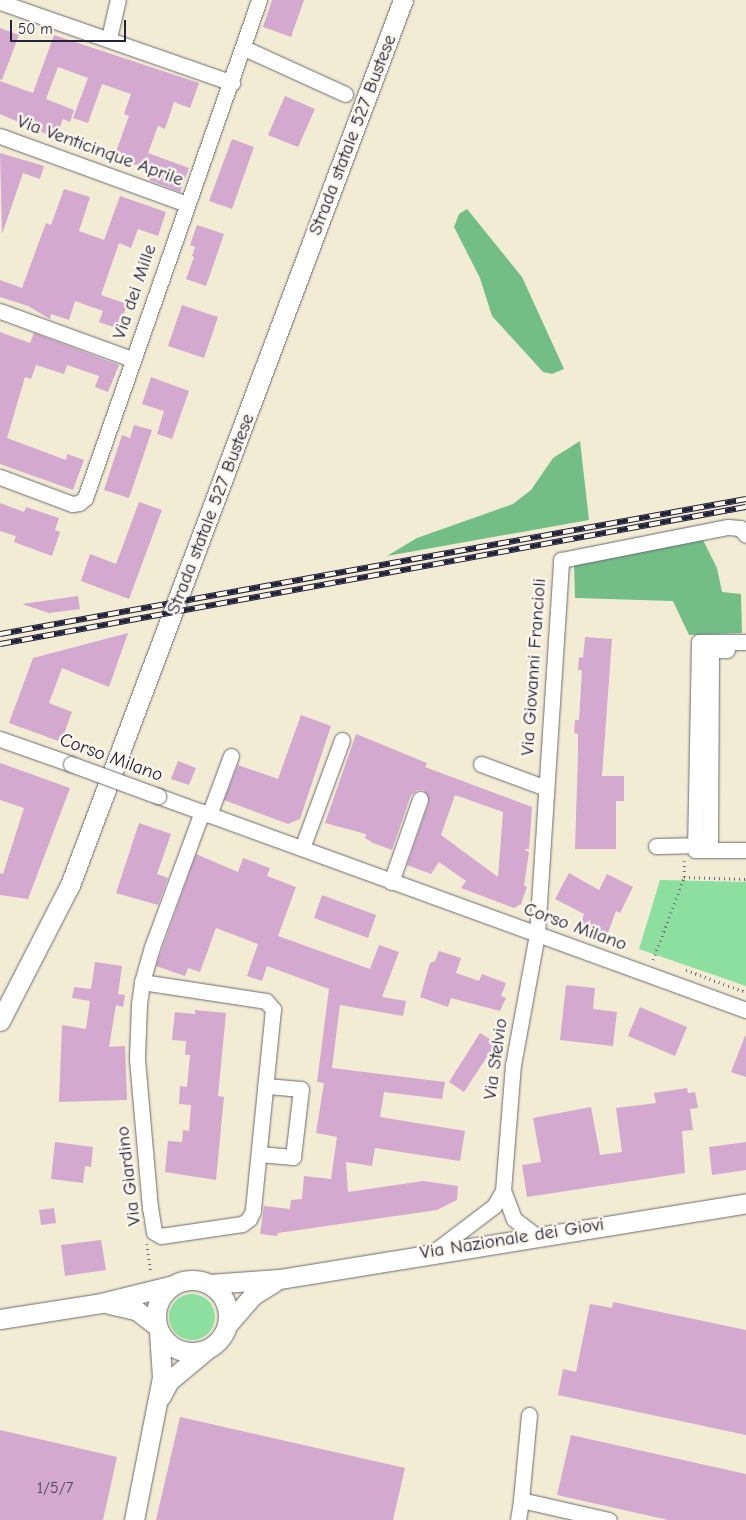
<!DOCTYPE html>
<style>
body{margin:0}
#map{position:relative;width:746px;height:1520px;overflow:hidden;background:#f2ecd4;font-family:"Comic Neue",sans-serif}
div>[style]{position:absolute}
.green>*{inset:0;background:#8ddfa0}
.round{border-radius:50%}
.forest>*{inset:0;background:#72be86}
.building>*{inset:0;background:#d4a9d0}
.path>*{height:2.5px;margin-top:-1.25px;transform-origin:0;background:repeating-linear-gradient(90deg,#6b6971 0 1px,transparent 0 5px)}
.roads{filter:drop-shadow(0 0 1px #6b6971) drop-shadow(0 0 1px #6b6971)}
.minor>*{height:15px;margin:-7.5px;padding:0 7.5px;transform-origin:7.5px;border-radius:7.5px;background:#fff}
.major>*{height:19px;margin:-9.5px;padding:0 9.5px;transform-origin:9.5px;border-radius:9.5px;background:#fff}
.major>.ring{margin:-9.5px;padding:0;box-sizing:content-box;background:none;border:19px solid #fff;border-radius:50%}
.rail>*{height:5.5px;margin-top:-2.75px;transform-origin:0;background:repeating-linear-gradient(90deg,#fbf7ec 0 11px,#22223b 0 22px);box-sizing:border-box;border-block:1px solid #22223b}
.bridges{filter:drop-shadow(0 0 1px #6b6971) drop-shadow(0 0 1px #6b6971)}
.minor-bridge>*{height:15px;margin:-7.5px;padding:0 7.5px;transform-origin:7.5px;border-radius:7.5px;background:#fff}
span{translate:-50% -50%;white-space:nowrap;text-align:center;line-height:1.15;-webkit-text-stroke:5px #fbf7ec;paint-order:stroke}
.number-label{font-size:16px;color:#4e4460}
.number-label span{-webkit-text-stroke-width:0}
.street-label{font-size:19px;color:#22223b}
.scale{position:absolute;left:10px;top:20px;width:116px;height:22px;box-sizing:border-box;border:2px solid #22223b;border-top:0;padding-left:6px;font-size:15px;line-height:18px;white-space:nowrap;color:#22223b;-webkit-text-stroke:4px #fbf7ec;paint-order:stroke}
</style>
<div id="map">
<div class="green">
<i style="clip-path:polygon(660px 880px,746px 882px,746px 986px,639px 949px)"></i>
<i class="round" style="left:169px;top:1294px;width:46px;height:46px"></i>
</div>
<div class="forest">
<i style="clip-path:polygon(467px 209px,522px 277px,564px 369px,552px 374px,543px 372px,492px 316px,480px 278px,454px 227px,459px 214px)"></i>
<i style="clip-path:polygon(580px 441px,589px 520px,387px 556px,417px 538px,513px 504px,531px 490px,553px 458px)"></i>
<i style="clip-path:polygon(702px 538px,717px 568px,722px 592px,741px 594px,742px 633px,689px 635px,673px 601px,575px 598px,574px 562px)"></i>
</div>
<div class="building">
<i style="clip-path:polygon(272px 0,304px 0,291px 37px,263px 27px)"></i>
<i style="clip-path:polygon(0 28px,19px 35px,2px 80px,0 79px)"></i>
<i style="clip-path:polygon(54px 35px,199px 83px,190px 108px,174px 102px,165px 129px,158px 126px,148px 153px,189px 168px,180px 192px,149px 180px,152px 171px,114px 157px,129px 116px,124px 114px,131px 94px,102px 84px,88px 123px,73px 118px,88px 78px,58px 67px,46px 99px,74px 110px,70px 122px,63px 119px,56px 138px,0 114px,0 81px,33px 93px)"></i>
<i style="clip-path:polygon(285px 96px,315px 109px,298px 147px,268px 135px)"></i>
<i style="clip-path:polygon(232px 139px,254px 147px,232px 209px,209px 201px)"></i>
<i style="clip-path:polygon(0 153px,44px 166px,40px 179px,23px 173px,2px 234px)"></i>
<i style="clip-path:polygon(64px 189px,90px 197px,79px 231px,104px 240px,120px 196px,166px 212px,158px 236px,138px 229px,131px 248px,119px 243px,101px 295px,127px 304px,119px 329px,99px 322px,103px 311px,75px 301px,69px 320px,51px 314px,50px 319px,28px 306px,0 297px,0 280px,22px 288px,46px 223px,51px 225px)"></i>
<i style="clip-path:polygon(197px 225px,224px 234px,206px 286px,186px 279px,194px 257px,192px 256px,195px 247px,190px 245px)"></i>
<i style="clip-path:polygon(182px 305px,218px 317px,204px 358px,168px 346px)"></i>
<i style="clip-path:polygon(0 332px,30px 343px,34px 333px,119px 365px,108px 392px,95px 387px,99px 376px,67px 365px,64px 374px,36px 365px,31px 379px,25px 377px,7px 438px,66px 460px,67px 454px,84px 460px,73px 490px,0 464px)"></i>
<i style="clip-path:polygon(151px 377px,189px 391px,172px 439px,157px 434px,164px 411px,142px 404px)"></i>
<i style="clip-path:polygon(134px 425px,152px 430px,129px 498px,104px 490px,122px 435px,130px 438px)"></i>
<i style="clip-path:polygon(139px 502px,162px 510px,129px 599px,81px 581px,90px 554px,116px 564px)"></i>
<i style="clip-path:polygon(0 503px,24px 512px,26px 507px,59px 518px,55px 530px,60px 532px,52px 556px,14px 542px,16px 536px,0 531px)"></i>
<i style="clip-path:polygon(78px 596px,80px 609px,49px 613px,22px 604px)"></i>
<i style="clip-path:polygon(128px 633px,109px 687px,62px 668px,49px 703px,72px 712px,61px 742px,9px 723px,33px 658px)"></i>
<i style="clip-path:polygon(585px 637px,612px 639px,602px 776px,624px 776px,624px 801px,616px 801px,616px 849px,575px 849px,578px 754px,578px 734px,574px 733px,575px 720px,579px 720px,582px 670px,578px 670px,579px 657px,583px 658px)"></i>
<i style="clip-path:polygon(301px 715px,331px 726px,300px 819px,288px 824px,224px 800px,238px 765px,278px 779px)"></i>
<i style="clip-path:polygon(evenodd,356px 734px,427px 763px,425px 767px,532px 807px,529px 849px,524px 849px,529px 852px,524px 886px,527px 887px,521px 904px,514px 908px,461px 888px,466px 881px,439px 862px,431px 874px,407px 865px,429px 802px,424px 790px,418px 790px,411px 795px,392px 850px,373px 843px,365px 838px,366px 834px,325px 823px,356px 734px,455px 795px,503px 812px,498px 877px,441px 835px,455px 795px)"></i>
<i style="clip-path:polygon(178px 761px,196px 768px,189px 785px,171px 779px)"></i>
<i style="clip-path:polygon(0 763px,70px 788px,28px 899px,0 895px,0 873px,3px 874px,24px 808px,0 800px)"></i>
<i style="clip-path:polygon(139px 823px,171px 834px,157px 874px,168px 878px,158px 905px,116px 893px)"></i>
<i style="clip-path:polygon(196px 854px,238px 872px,243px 858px,270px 868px,267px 876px,296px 887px,278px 936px,370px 969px,379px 945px,399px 952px,382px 997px,406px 1001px,403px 1016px,340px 1005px,332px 1068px,445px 1082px,442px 1099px,384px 1092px,380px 1117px,465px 1131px,460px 1161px,375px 1148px,372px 1166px,346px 1162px,348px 1192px,423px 1181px,458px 1186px,457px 1200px,437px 1210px,278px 1233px,277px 1236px,260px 1234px,264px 1206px,290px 1209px,291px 1200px,302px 1199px,304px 1176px,331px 1179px,337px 1137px,316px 1133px,324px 1083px,317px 1082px,329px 989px,267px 966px,262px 981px,247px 976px,258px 944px,216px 928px,200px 972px,188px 968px,185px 976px,156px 966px)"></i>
<i style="clip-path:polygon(569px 873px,599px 890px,607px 874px,633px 887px,620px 913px,616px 911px,605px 941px,578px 931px,584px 914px,555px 899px)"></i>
<i style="clip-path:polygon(322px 895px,376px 915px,368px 938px,314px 918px)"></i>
<i style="clip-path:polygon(439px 951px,461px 958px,456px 973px,479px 981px,482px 974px,506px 983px,501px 996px,506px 998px,500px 1011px,451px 998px,448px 1007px,420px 997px,430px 963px,435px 961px)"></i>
<i style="clip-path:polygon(95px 962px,122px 966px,118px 994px,125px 995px,123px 1007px,116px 1005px,109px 1047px,125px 1046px,127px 1100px,59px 1102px,62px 1025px,86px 1029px,90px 1001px,72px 998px,74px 987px,91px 989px)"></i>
<i style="clip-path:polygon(566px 985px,595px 988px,593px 1009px,617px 1012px,613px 1046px,560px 1040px)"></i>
<i style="clip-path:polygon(640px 1007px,687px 1027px,675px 1056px,628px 1036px)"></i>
<i style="clip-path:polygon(195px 1010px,226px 1013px,218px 1096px,224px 1097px,216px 1180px,165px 1172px,168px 1141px,182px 1142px,183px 1130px,189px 1131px,191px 1105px,179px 1104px,180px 1086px,187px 1087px,190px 1055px,185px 1055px,186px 1041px,172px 1040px,175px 1012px,195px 1014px)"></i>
<i style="clip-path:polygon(480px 1033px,496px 1043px,464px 1092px,449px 1082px)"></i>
<i style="clip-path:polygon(745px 1036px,746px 1036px,746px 1077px,731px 1072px)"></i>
<i style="clip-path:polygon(687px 1088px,688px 1093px,695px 1092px,698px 1108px,690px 1109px,693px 1130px,682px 1131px,685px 1173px,527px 1197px,522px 1165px,541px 1162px,533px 1118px,591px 1107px,600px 1155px,622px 1152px,616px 1108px,656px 1103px,654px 1093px)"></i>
<i style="clip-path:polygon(55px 1142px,93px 1147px,91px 1167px,85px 1166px,83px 1183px,51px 1179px)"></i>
<i style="clip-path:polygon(746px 1142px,746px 1170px,712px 1175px,709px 1147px)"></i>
<i style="clip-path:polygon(54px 1208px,56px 1223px,41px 1225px,39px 1210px)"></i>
<i style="clip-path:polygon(101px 1240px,106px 1270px,65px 1276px,61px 1245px)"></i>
<i style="clip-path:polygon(613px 1302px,746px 1330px,746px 1435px,558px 1395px,563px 1369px,576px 1372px,590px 1304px,612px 1308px)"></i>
<i style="clip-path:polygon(180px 1417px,405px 1468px,393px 1520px,156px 1520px)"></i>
<i style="clip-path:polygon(0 1430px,117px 1457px,103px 1520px,0 1520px)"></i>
<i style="clip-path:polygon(571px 1435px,746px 1474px,746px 1520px,668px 1520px,557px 1495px)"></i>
</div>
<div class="path">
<i style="left:684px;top:877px;width:16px;rotate:-90deg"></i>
<i style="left:653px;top:960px;width:89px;rotate:-69.5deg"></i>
<i style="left:684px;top:877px;width:62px;rotate:1.8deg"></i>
<i style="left:686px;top:970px;width:64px;rotate:20.1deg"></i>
<i style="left:147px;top:1244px;width:29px;rotate:82deg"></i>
</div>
<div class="roads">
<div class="minor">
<i style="left:0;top:2px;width:246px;rotate:19.2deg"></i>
<i style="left:109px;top:38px;width:39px;rotate:-77deg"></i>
<i style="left:244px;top:48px;width:111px;rotate:24.5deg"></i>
<i style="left:0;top:136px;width:199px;rotate:20deg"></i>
<i style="left:0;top:311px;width:140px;rotate:20deg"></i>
<i style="left:0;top:477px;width:77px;rotate:20.6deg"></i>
<i style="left:72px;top:504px;width:7px;rotate:-8deg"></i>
<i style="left:79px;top:503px;width:8px;rotate:-40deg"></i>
<i style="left:85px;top:498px;width:528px;rotate:-70.74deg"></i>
<i style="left:746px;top:642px;width:47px;rotate:180deg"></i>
<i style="left:699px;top:642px;width:208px;rotate:91.1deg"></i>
<i style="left:695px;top:850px;width:51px"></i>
<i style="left:0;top:739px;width:75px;rotate:19.4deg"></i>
<i style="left:481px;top:764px;width:69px;rotate:20.3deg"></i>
<i style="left:158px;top:796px;width:626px;rotate:20deg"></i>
<i style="left:209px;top:815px;width:63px;rotate:-69.6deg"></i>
<i style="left:710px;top:845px;width:195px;rotate:-89.7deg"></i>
<i style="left:711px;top:650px;width:16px"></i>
<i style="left:656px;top:846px;width:49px;rotate:-1.2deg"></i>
<i style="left:302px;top:848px;width:115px;rotate:-69.7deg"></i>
<i style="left:391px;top:882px;width:88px;rotate:-70.7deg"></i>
<i style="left:142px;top:982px;width:125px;rotate:8.7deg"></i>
<i style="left:266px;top:1001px;width:11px;rotate:49deg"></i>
<i style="left:273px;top:1009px;width:203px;rotate:95.7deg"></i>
<i style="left:253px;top:1211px;width:9px;rotate:117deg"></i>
<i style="left:249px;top:1219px;width:9px;rotate:144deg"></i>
<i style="left:242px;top:1224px;width:82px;rotate:171.6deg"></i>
<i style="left:161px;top:1236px;width:8px;rotate:-150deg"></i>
<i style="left:154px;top:1232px;width:24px;rotate:-99deg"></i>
<i style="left:150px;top:1208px;width:151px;rotate:-95deg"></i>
<i style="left:137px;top:1058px;width:54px;rotate:-87.9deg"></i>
<i style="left:139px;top:1004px;width:22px;rotate:-82deg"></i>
<i style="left:142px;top:982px;width:36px;rotate:-74deg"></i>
<i style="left:152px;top:947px;width:144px;rotate:-69.7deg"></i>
<i style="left:259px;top:1154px;width:34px;rotate:5deg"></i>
<i style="left:293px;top:1157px;width:68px;rotate:-83.3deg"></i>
<i style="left:301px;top:1089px;width:36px;rotate:-175deg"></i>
<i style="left:535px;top:1235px;width:26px;rotate:-143deg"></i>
<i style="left:514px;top:1219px;width:30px;rotate:-111deg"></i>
<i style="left:503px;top:1191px;width:126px;rotate:-85.5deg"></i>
<i style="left:513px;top:1065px;width:133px;rotate:-79.6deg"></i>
<i style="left:537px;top:934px;width:375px;rotate:-86.3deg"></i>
<i style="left:561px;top:560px;width:170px;rotate:-11.2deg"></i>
<i style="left:728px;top:527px;width:12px;rotate:5deg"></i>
<i style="left:740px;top:528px;width:9px;rotate:49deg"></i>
<i style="left:435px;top:1251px;width:74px;rotate:-37.3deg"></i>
<i style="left:494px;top:1206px;width:17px;rotate:-59deg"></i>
<i style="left:529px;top:1415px;width:85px;rotate:95.4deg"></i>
<i style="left:521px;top:1500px;width:90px;rotate:12.8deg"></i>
<i style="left:518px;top:1520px;width:20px;rotate:-81deg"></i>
</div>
<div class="major">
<i style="left:0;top:1021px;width:153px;rotate:-62.8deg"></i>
<i style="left:70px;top:885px;width:946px;rotate:-69.38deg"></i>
<i class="ring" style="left:156px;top:1280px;width:53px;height:53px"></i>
<i style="left:209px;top:1284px;width:70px;rotate:-4.1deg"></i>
<i style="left:279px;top:1279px;width:473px;rotate:-9.2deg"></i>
<i style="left:109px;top:1304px;width:28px;rotate:13deg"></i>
<i style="left:136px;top:1310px;width:25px;rotate:37deg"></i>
<i style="left:0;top:1319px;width:102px;rotate:-9deg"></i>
<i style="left:101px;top:1303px;width:74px;rotate:-14deg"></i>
<i style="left:228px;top:1324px;width:37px;rotate:-49deg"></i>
<i style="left:252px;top:1296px;width:26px;rotate:-32deg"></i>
<i style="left:161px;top:1396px;width:17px;rotate:-62deg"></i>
<i style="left:169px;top:1381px;width:48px;rotate:-40deg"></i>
<i style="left:134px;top:1520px;width:146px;rotate:-78.9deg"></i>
<i style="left:162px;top:1377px;width:45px;rotate:-93.8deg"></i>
</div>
</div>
<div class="rail">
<i style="left:0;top:634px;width:758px;rotate:-10.26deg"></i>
<i style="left:0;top:644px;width:758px;rotate:-10.41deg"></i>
</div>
<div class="bridges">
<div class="minor-bridge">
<i style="left:71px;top:764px;width:93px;rotate:20.2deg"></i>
</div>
</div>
<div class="number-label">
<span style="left:55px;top:1488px">1/5/7</span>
</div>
<div class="street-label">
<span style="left:353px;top:135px;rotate:-69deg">Strada statale 527 Bustese</span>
<span style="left:100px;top:151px;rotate:20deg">Via Venticinque Aprile</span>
<span style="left:135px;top:292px;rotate:-71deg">Via dei Mille</span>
<span style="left:211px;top:514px;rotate:-69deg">Strada statale 527 Bustese</span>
<span style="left:534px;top:667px;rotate:-86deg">Via Giovanni Francioli</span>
<span style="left:111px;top:758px;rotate:20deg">Corso Milano</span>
<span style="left:575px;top:927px;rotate:20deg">Corso Milano</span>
<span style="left:496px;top:1059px;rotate:-82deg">Via Stelvio</span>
<span style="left:129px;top:1176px;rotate:-97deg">Via Giardino</span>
<span style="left:512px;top:1239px;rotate:-9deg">Via Nazionale dei Giovi</span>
</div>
<div class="scale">50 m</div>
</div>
